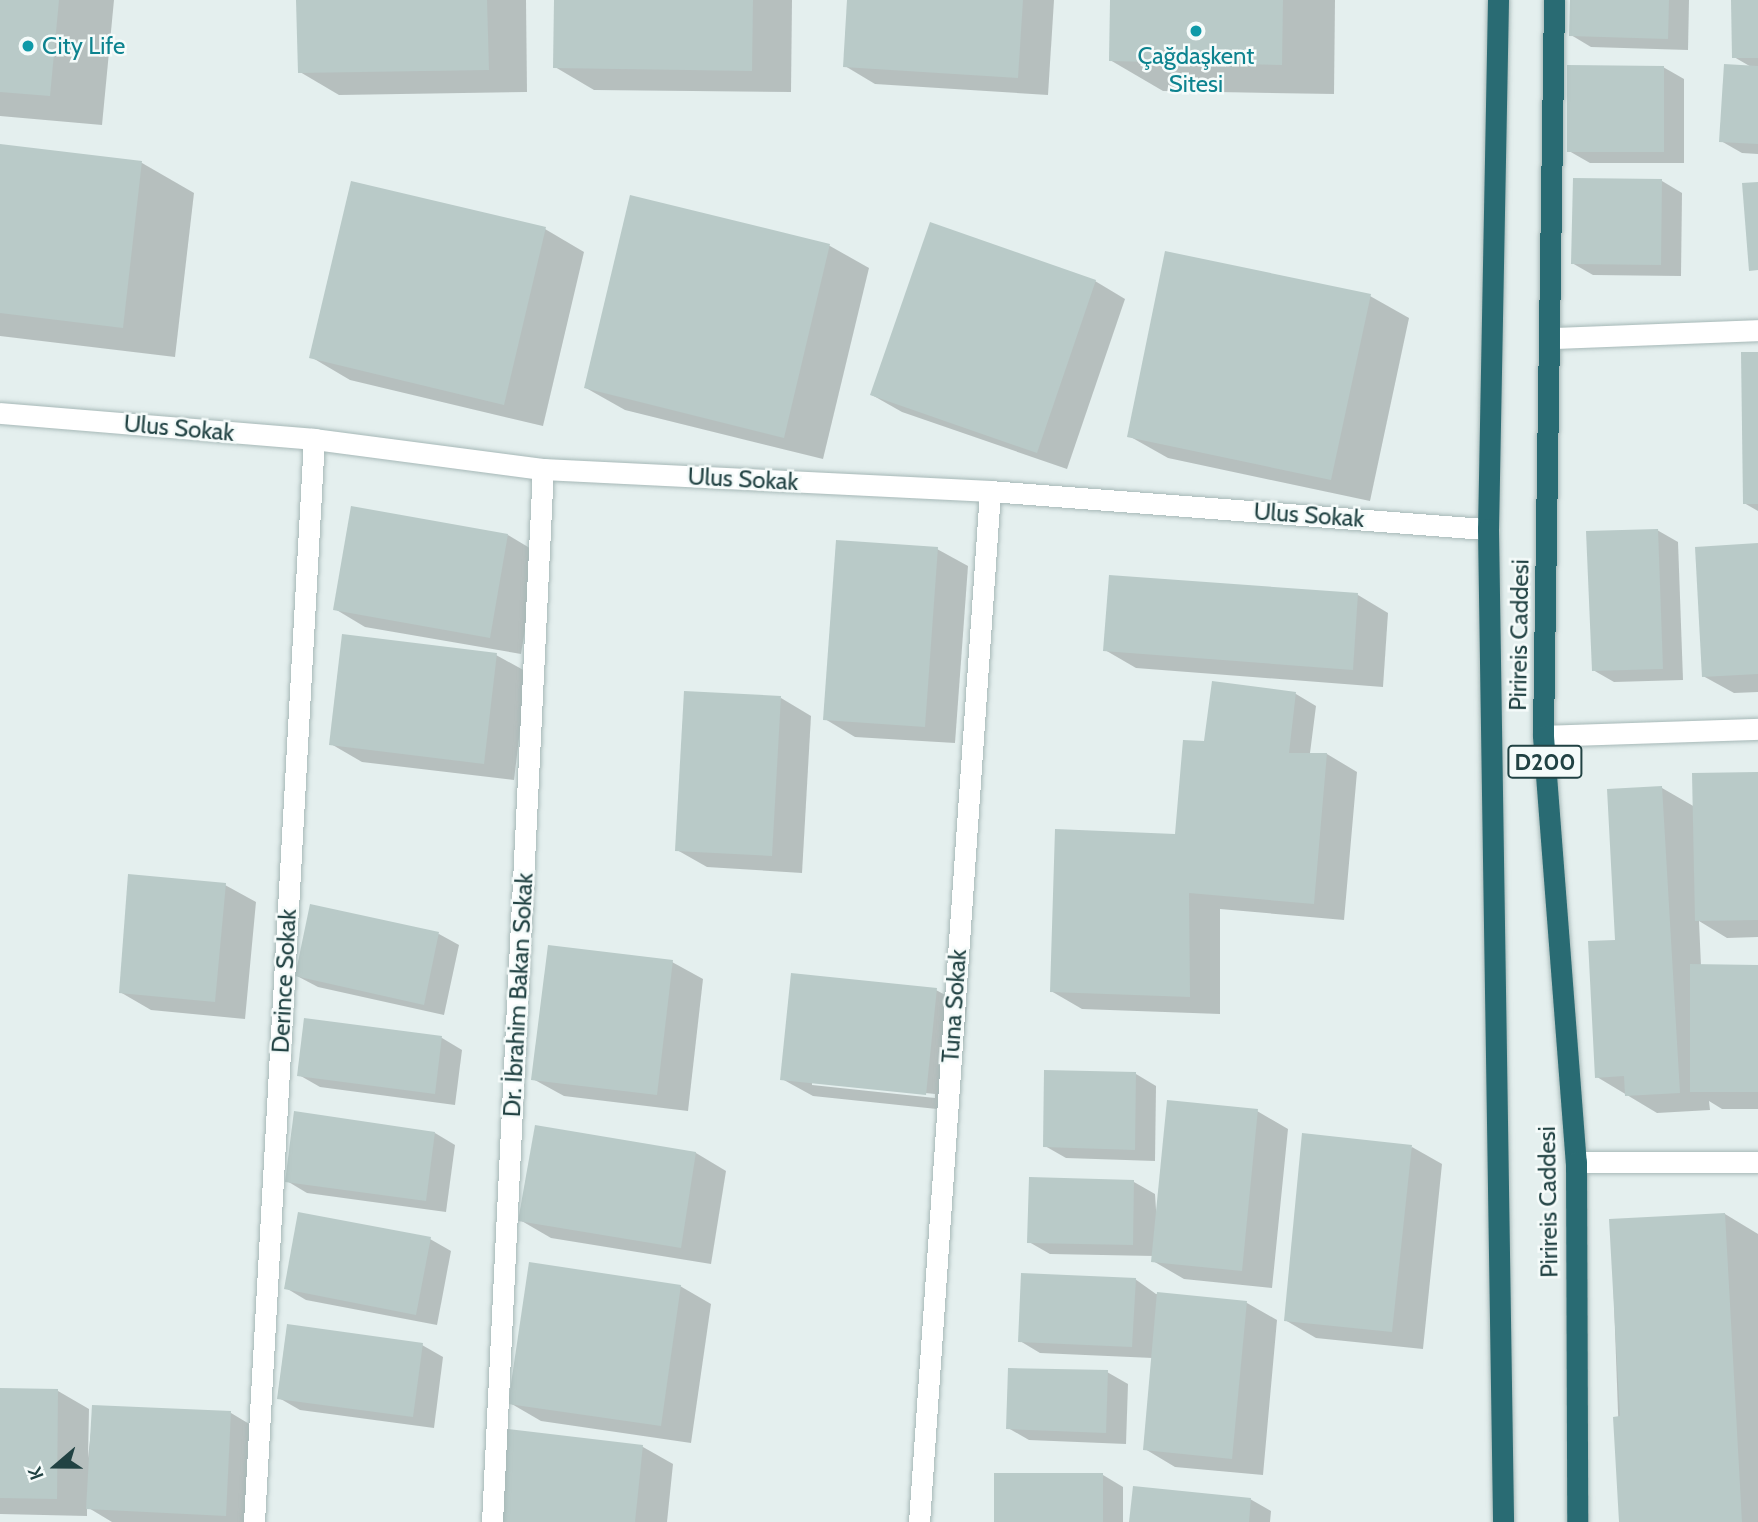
<!DOCTYPE html>
<meta charset="utf-8">
<style>
body{margin:0}
#map{position:relative;width:1758px;height:1522px;overflow:hidden;background:#e4efee;font-family:Cabin,sans-serif}
div>[style]{position:absolute}
.shadow>*{inset:0;background:#0003}
.building>*{inset:0;background:#b9cac8}
.roads{filter:drop-shadow(0 0 2px #a6b8b7) drop-shadow(0 0 2px #a6b8b7)}
.street>*{height:21px;margin:-10.5px;padding:0 10.5px;transform-origin:10.5px;border-radius:10.5px;background:#fff}
.highway>*{height:21px;margin:-10.5px;padding:0 10.5px;transform-origin:10.5px;border-radius:10.5px;background:#296b73}
.dots>*{width:19px;height:19px;translate:-50% -50%;box-sizing:border-box;border:4px solid #f5fbfa;border-radius:50%}
span{translate:-50% -50%;white-space:nowrap;text-align:center;line-height:1.15;-webkit-text-stroke:5px #f5fbfa;paint-order:stroke}
.shield-label span{padding:2px 5px;background:#f5fbfa;border:2px solid;border-radius:5px;-webkit-text-stroke-width:0}
.shield-label{font-size:23px;color:#214243;font-weight:700}
.culture-label{font-size:24px;color:#0d838f}
.left{translate:0 -50%;text-align:left}
.street-label{font-size:24px;color:#214243}
.north{position:absolute;left:21px;top:1431px;width:70px;height:70px;-webkit-text-stroke:5px #f5fbfa;paint-order:stroke;rotate:250deg;font-size:19px;font-weight:700;line-height:28px;text-align:center;color:#214243}
.north::after{content:'';display:block;margin:auto;width:24px;height:32px;background:#214243;clip-path:polygon(50% 0,100% 100%,50% 72%,0 100%)}
</style>
<div id="map">
<div class="shadow">
<i style="clip-path:polygon(0 0,114px 0,102px 125px,0 116px)"></i>
<i style="clip-path:polygon(298px 0,526px 0,527px 92px,339px 95px,300px 72px)"></i>
<i style="clip-path:polygon(556px 0,792px 0,791px 92px,594px 90px,555px 67px)"></i>
<i style="clip-path:polygon(849px 0,1054px 0,1048px 95px,875px 84px,845px 66px)"></i>
<i style="clip-path:polygon(1111px 0,1335px 0,1334px 94px,1163px 91px,1110px 60px)"></i>
<i style="clip-path:polygon(1572px 0,1689px 0,1688px 50px,1591px 47px,1571px 35px)"></i>
<i style="clip-path:polygon(1733px 0,1758px 0,1758px 154px,1742px 153px,1721px 141px,1753px 68px,1734px 57px)"></i>
<i style="clip-path:polygon(1663px 67px,1684px 79px,1684px 163px,1590px 163px,1569px 151px)"></i>
<i style="clip-path:polygon(0 146px,142px 163px,194px 193px,175px 357px,0 336px)"></i>
<i style="clip-path:polygon(1662px 181px,1682px 193px,1681px 276px,1593px 275px,1572px 263px)"></i>
<i style="clip-path:polygon(631px 197px,830px 246px,869px 268px,823px 459px,625px 410px,586px 388px)"></i>
<i style="clip-path:polygon(545px 229px,584px 252px,543px 426px,350px 380px,311px 357px)"></i>
<i style="clip-path:polygon(1095px 281px,1125px 299px,1067px 469px,902px 412px,872px 395px)"></i>
<i style="clip-path:polygon(1370px 296px,1409px 318px,1370px 501px,1168px 458px,1129px 436px)"></i>
<i style="clip-path:polygon(1758px 354px,1758px 511px,1744px 503px)"></i>
<i style="clip-path:polygon(1657px 530px,1678px 542px,1683px 680px,1614px 682px,1593px 670px)"></i>
<i style="clip-path:polygon(508px 535px,538px 553px,521px 654px,365px 627px,335px 609px)"></i>
<i style="clip-path:polygon(1758px 545px,1758px 692px,1734px 693px,1703px 676px)"></i>
<i style="clip-path:polygon(937px 549px,968px 566px,955px 743px,855px 737px,825px 719px)"></i>
<i style="clip-path:polygon(1358px 595px,1388px 613px,1383px 687px,1136px 668px,1105px 650px)"></i>
<i style="clip-path:polygon(496px 655px,527px 672px,514px 780px,362px 762px,331px 744px)"></i>
<i style="clip-path:polygon(1214px 683px,1296px 694px,1316px 706px,1310px 753px,1327px 754px,1357px 772px,1344px 920px,1220px 909px,1220px 1014px,1082px 1009px,1051px 991px,1177px 835px,1214px 745px)"></i>
<i style="clip-path:polygon(781px 698px,811px 716px,802px 873px,707px 867px,677px 850px)"></i>
<i style="clip-path:polygon(1758px 774px,1758px 937px,1727px 938px,1699px 921px,1701px 966px,1758px 966px,1758px 1109px,1722px 1109px,1709px 1101px,1710px 1110px,1657px 1113px,1597px 1077px,1617px 942px,1662px 788px,1695px 807px)"></i>
<i style="clip-path:polygon(225px 885px,256px 902px,245px 1019px,151px 1010px,120px 992px)"></i>
<i style="clip-path:polygon(439px 934px,459px 945px,444px 1015px,318px 987px,297px 976px)"></i>
<i style="clip-path:polygon(672px 962px,703px 979px,688px 1111px,564px 1096px,533px 1079px)"></i>
<i style="clip-path:polygon(evenodd,936px 990px,967px 1007px,956px 1111px,813px 1096px,782px 1079px,936px 990px,812px 1081px,935px 1094px,935px 1098px,812px 1085px,812px 1081px)"></i>
<i style="clip-path:polygon(442px 1038px,462px 1050px,455px 1105px,320px 1087px,299px 1075px)"></i>
<i style="clip-path:polygon(1136px 1074px,1156px 1086px,1155px 1161px,1066px 1158px,1045px 1146px)"></i>
<i style="clip-path:polygon(1257px 1111px,1288px 1129px,1272px 1288px,1184px 1279px,1153px 1261px,1154px 1256px,1050px 1254px,1029px 1242px,1134px 1182px,1155px 1194px,1157px 1225px)"></i>
<i style="clip-path:polygon(536px 1127px,696px 1153px,726px 1171px,711px 1264px,551px 1238px,520px 1220px)"></i>
<i style="clip-path:polygon(435px 1133px,455px 1145px,446px 1212px,307px 1193px,287px 1181px)"></i>
<i style="clip-path:polygon(1412px 1147px,1442px 1164px,1423px 1349px,1316px 1338px,1285px 1320px)"></i>
<i style="clip-path:polygon(1725px 1214px,1758px 1234px,1758px 1522px,1622px 1522px,1611px 1220px)"></i>
<i style="clip-path:polygon(430px 1239px,451px 1251px,437px 1325px,306px 1300px,286px 1288px)"></i>
<i style="clip-path:polygon(1135px 1279px,1156px 1294px,1247px 1303px,1277px 1320px,1263px 1475px,1175px 1467px,1145px 1449px,1153px 1358px,1040px 1353px,1020px 1341px)"></i>
<i style="clip-path:polygon(680px 1286px,711px 1304px,691px 1443px,541px 1421px,510px 1403px)"></i>
<i style="clip-path:polygon(422px 1345px,443px 1357px,434px 1428px,300px 1410px,279px 1398px)"></i>
<i style="clip-path:polygon(1107px 1372px,1128px 1384px,1126px 1444px,1029px 1440px,1008px 1428px)"></i>
<i style="clip-path:polygon(0 1390px,58px 1391px,89px 1409px,88px 1458px,94px 1406px,231px 1413px,261px 1431px,257px 1522px,112px 1522px,87px 1507px,87px 1516px,0 1514px)"></i>
<i style="clip-path:polygon(508px 1431px,643px 1447px,673px 1464px,667px 1522px,498px 1522px)"></i>
<i style="clip-path:polygon(1103px 1475px,1123px 1487px,1123px 1522px,996px 1522px)"></i>
<i style="clip-path:polygon(1250px 1499px,1271px 1511px,1270px 1522px,1131px 1522px)"></i>
</div>
<div class="building">
<i style="clip-path:polygon(0 0,59px 0,50px 96px,0 92px)"></i>
<i style="clip-path:polygon(296px 0,487px 0,489px 70px,298px 73px)"></i>
<i style="clip-path:polygon(554px 0,753px 0,752px 71px,553px 68px)"></i>
<i style="clip-path:polygon(847px 0,1023px 0,1018px 78px,843px 67px)"></i>
<i style="clip-path:polygon(1110px 0,1283px 0,1282px 65px,1109px 61px)"></i>
<i style="clip-path:polygon(1570px 0,1669px 0,1668px 39px,1569px 36px)"></i>
<i style="clip-path:polygon(1731px 0,1758px 0,1758px 58px,1732px 58px)"></i>
<i style="clip-path:polygon(1724px 64px,1758px 66px,1758px 144px,1719px 142px)"></i>
<i style="clip-path:polygon(1567px 65px,1664px 66px,1664px 152px,1567px 152px)"></i>
<i style="clip-path:polygon(0 144px,142px 161px,123px 328px,0 313px)"></i>
<i style="clip-path:polygon(1573px 178px,1662px 179px,1661px 265px,1571px 264px)"></i>
<i style="clip-path:polygon(351px 181px,546px 227px,504px 405px,309px 358px)"></i>
<i style="clip-path:polygon(1758px 182px,1758px 270px,1749px 271px,1742px 183px)"></i>
<i style="clip-path:polygon(630px 195px,830px 244px,784px 438px,584px 388px)"></i>
<i style="clip-path:polygon(930px 222px,1096px 280px,1037px 453px,870px 395px)"></i>
<i style="clip-path:polygon(1165px 251px,1371px 294px,1331px 480px,1127px 437px)"></i>
<i style="clip-path:polygon(1741px 352px,1758px 352px,1758px 504px,1743px 504px)"></i>
<i style="clip-path:polygon(351px 506px,508px 534px,490px 638px,333px 610px)"></i>
<i style="clip-path:polygon(1658px 529px,1663px 669px,1592px 671px,1586px 531px)"></i>
<i style="clip-path:polygon(836px 540px,938px 547px,925px 727px,823px 720px)"></i>
<i style="clip-path:polygon(1758px 543px,1758px 674px,1702px 677px,1695px 547px)"></i>
<i style="clip-path:polygon(1109px 575px,1358px 593px,1353px 670px,1103px 651px)"></i>
<i style="clip-path:polygon(342px 634px,497px 653px,484px 764px,329px 745px)"></i>
<i style="clip-path:polygon(1212px 681px,1296px 692px,1289px 753px,1327px 753px,1314px 904px,1189px 893px,1190px 997px,1050px 992px,1055px 829px,1175px 834px,1183px 740px,1204px 741px)"></i>
<i style="clip-path:polygon(684px 691px,781px 696px,772px 856px,675px 851px)"></i>
<i style="clip-path:polygon(1758px 772px,1758px 920px,1695px 921px,1692px 773px)"></i>
<i style="clip-path:polygon(1662px 786px,1680px 1093px,1625px 1096px,1624px 1076px,1595px 1078px,1588px 941px,1615px 940px,1607px 789px)"></i>
<i style="clip-path:polygon(128px 874px,226px 883px,215px 1002px,119px 993px)"></i>
<i style="clip-path:polygon(310px 904px,439px 932px,424px 1005px,295px 976px)"></i>
<i style="clip-path:polygon(548px 945px,673px 960px,657px 1095px,531px 1080px)"></i>
<i style="clip-path:polygon(1690px 964px,1758px 965px,1758px 1092px,1690px 1092px)"></i>
<i style="clip-path:polygon(791px 973px,937px 988px,926px 1095px,780px 1080px)"></i>
<i style="clip-path:polygon(304px 1018px,442px 1036px,435px 1094px,297px 1076px)"></i>
<i style="clip-path:polygon(1044px 1070px,1136px 1072px,1135px 1150px,1043px 1147px)"></i>
<i style="clip-path:polygon(1167px 1100px,1258px 1109px,1242px 1271px,1151px 1262px)"></i>
<i style="clip-path:polygon(294px 1111px,435px 1132px,426px 1201px,285px 1182px)"></i>
<i style="clip-path:polygon(535px 1125px,696px 1152px,681px 1248px,518px 1221px)"></i>
<i style="clip-path:polygon(1302px 1133px,1412px 1145px,1392px 1332px,1284px 1321px)"></i>
<i style="clip-path:polygon(1029px 1177px,1134px 1180px,1133px 1245px,1027px 1243px)"></i>
<i style="clip-path:polygon(298px 1212px,431px 1237px,416px 1315px,284px 1289px)"></i>
<i style="clip-path:polygon(1725px 1213px,1742px 1522px,1619px 1522px,1613px 1417px,1620px 1416px,1609px 1219px)"></i>
<i style="clip-path:polygon(529px 1262px,681px 1285px,661px 1426px,508px 1404px)"></i>
<i style="clip-path:polygon(1021px 1273px,1136px 1278px,1132px 1347px,1018px 1342px)"></i>
<i style="clip-path:polygon(1157px 1292px,1247px 1301px,1232px 1459px,1143px 1450px)"></i>
<i style="clip-path:polygon(287px 1324px,423px 1343px,413px 1417px,277px 1399px)"></i>
<i style="clip-path:polygon(1008px 1368px,1108px 1370px,1106px 1433px,1006px 1429px)"></i>
<i style="clip-path:polygon(0 1388px,58px 1389px,57px 1499px,0 1498px)"></i>
<i style="clip-path:polygon(92px 1405px,231px 1411px,226px 1516px,86px 1509px)"></i>
<i style="clip-path:polygon(507px 1429px,643px 1445px,635px 1522px,496px 1522px)"></i>
<i style="clip-path:polygon(994px 1473px,1103px 1473px,1103px 1522px,994px 1522px)"></i>
<i style="clip-path:polygon(1133px 1486px,1251px 1498px,1249px 1522px,1129px 1522px)"></i>
</div>
<div class="roads">
<div class="street">
<i style="left:1552px;top:338px;width:206px;rotate:-2.2deg"></i>
<i style="left:0;top:413px;width:315px;rotate:4.7deg"></i>
<i style="left:314px;top:439px;width:231px;rotate:7.5deg"></i>
<i style="left:543px;top:469px;width:448px;rotate:2.8deg"></i>
<i style="left:990px;top:491px;width:499px;rotate:4.4deg"></i>
<i style="left:1543px;top:736px;width:215px;rotate:-1.9deg"></i>
<i style="left:1576px;top:1162px;width:182px"></i>
<i style="left:254px;top:1522px;width:1085px;rotate:-86.83deg"></i>
<i style="left:492px;top:1522px;width:1054px;rotate:-87.23deg"></i>
<i style="left:919px;top:1522px;width:1033px;rotate:-86.06deg"></i>
</div>
<div class="highway">
<i style="left:1498px;top:0;width:529px;rotate:91.08deg"></i>
<i style="left:1488px;top:529px;width:993px;rotate:89.13deg"></i>
<i style="left:1554px;top:0;width:736px;rotate:90.86deg"></i>
<i style="left:1543px;top:736px;width:427px;rotate:85.6deg"></i>
<i style="left:1576px;top:1162px;width:360px;rotate:89.8deg"></i>
</div>
</div>
<div class="dots">
<i style="left:1196px;top:31px;background:#0f9aa8"></i>
<i style="left:28px;top:46px;background:#0f9aa8"></i>
</div>
<div class="shield-label">
<span style="left:1545px;top:762px">D200</span>
</div>
<div class="culture-label">
<span class="left" style="left:42px;top:46px">City Life</span>
<span style="left:1196px;top:70px">Çağdaşkent<br>Sitesi</span>
</div>
<div class="street-label">
<span style="left:179px;top:428px;rotate:5deg">Ulus Sokak</span>
<span style="left:743px;top:479px;rotate:3deg">Ulus Sokak</span>
<span style="left:1309px;top:515px;rotate:4deg">Ulus Sokak</span>
<span style="left:1519px;top:635px;rotate:-89deg">Pirireis Caddesi</span>
<span style="left:284px;top:981px;rotate:-87deg">Derince Sokak</span>
<span style="left:518px;top:995px;rotate:-87deg">Dr. İbrahim Bakan Sokak</span>
<span style="left:954px;top:1006px;rotate:-86deg">Tuna Sokak</span>
<span style="left:1548px;top:1202px;rotate:-91deg">Pirireis Caddesi</span>
</div>
<div class="north">K</div>
</div>
